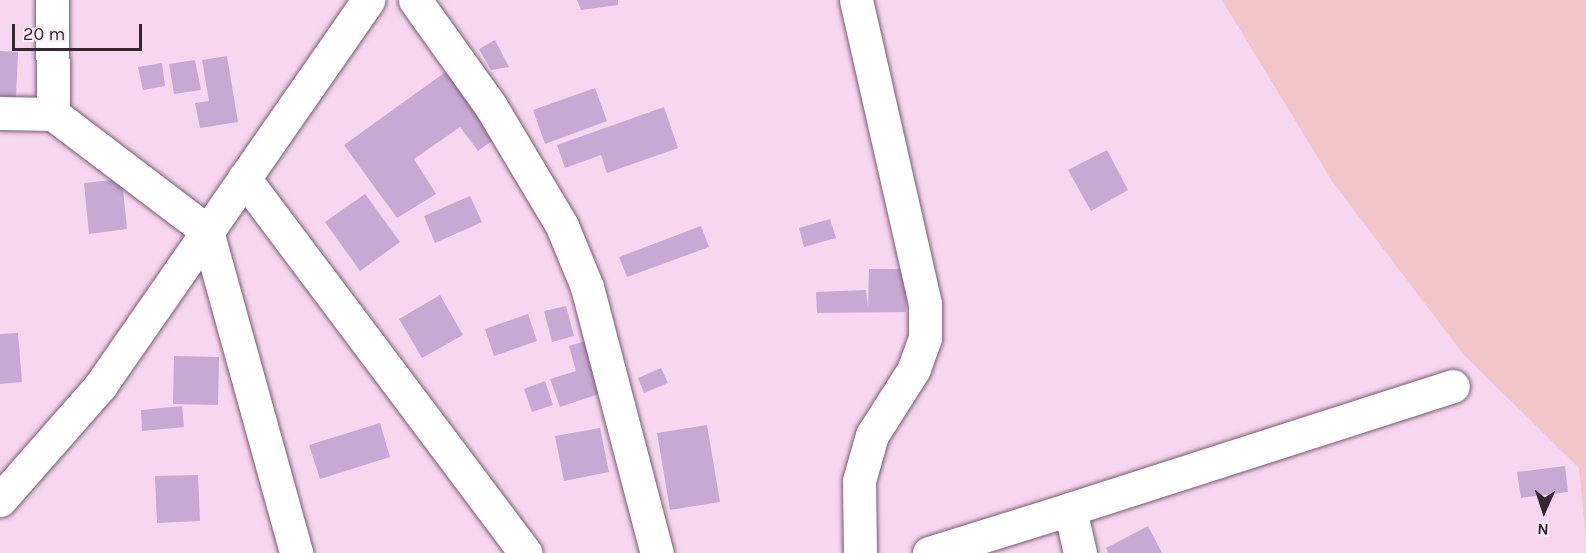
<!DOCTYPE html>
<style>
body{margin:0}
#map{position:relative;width:1586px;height:553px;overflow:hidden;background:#f7d6ef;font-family:Karla,sans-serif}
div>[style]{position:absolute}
.green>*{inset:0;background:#f2c5c9}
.building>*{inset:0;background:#c8a9d3}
.roads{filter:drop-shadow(0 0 2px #785c71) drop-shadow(0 0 2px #785c71)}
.minor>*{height:33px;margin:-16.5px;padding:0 16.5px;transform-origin:16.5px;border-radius:16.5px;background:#fff}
span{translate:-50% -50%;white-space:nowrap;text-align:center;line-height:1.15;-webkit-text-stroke:6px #fce8f7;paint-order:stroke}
.north{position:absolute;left:1514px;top:481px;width:60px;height:60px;-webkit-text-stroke:4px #fce8f7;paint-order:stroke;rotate:183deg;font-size:16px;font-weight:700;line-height:24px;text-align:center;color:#342731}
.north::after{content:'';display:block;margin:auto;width:21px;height:27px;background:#342731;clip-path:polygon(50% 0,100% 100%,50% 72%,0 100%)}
.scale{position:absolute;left:12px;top:24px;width:130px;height:27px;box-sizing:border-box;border:3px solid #342731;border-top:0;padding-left:8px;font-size:18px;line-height:21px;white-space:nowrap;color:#342731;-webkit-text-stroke:4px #fce8f7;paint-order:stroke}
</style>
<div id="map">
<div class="green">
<i style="clip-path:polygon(1222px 0,1586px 0,1586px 539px,1579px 468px,1463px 354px,1332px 181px)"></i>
</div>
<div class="building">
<i style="clip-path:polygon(577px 0,618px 0,618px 5px,581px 10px)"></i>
<i style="clip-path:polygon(495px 40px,509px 67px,491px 70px,479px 49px)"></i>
<i style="clip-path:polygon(0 51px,18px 52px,16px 97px,0 96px)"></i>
<i style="clip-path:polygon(227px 56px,238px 122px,200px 128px,195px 103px,209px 101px,202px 60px)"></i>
<i style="clip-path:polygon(195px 60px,201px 90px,174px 94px,169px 64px)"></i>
<i style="clip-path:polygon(162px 63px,165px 86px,143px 90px,138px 67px)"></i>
<i style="clip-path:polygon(451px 68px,500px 135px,478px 151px,460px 127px,414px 159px,436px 194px,397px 218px,344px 145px)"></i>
<i style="clip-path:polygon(595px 88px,607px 121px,545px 144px,533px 110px)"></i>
<i style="clip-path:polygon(664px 107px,678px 148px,607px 173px,601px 155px,565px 168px,557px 145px)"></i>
<i style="clip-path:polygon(1107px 150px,1128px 190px,1091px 211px,1068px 170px)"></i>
<i style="clip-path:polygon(122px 179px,127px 229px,89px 234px,84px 183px)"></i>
<i style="clip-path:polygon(365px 194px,400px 242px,360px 271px,325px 222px)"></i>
<i style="clip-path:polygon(470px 196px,482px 222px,435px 243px,424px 216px)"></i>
<i style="clip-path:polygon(830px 219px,836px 238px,804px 247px,799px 228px)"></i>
<i style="clip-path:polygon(701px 226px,709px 247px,627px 277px,619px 257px)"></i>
<i style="clip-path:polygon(869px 269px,907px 269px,906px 312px,817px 313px,816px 292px,866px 290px,868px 307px)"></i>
<i style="clip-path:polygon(440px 295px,463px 335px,422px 358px,399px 319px)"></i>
<i style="clip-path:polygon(566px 306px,574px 336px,552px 342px,544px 311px)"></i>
<i style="clip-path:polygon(528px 314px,537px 341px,494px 356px,485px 329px)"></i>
<i style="clip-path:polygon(18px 333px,22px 382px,0 384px,0 334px)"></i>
<i style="clip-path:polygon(595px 338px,611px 390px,560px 407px,550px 379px,576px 371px,569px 346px)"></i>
<i style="clip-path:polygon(174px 356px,219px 357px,218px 405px,173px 404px)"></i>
<i style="clip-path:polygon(661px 368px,668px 383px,644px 393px,638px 378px)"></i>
<i style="clip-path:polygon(545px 381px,553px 405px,532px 412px,524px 389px)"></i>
<i style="clip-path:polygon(182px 406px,184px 427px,142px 431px,141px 410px)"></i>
<i style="clip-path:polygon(380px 423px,390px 457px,320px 479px,309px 445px)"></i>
<i style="clip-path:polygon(707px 425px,720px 502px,670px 510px,657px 433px)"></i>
<i style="clip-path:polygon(600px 428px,609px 472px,564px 481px,555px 436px)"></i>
<i style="clip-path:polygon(1565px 466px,1568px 492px,1521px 498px,1517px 472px)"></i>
<i style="clip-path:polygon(198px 475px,200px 521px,157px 523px,155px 476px)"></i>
<i style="clip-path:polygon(1148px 526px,1162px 553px,1108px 553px,1106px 548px)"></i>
</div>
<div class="roads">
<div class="minor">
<i style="left:52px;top:0;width:114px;rotate:89.5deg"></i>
<i style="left:53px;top:114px;width:193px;rotate:37.2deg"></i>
<i style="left:207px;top:231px;width:334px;rotate:74.5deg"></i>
<i style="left:415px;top:0;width:129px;rotate:54.5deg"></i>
<i style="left:490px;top:105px;width:141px;rotate:59.2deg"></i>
<i style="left:562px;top:226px;width:66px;rotate:67.7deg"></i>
<i style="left:587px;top:287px;width:275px;rotate:75.3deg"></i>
<i style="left:856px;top:0;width:312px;rotate:77.2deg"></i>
<i style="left:925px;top:304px;width:34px;rotate:90deg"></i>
<i style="left:925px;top:338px;width:33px;rotate:110deg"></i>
<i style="left:914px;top:369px;width:78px;rotate:122.5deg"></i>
<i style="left:872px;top:435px;width:48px;rotate:105.8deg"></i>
<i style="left:859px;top:481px;width:72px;rotate:89.2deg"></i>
<i style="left:0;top:113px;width:53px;rotate:1.1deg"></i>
<i style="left:244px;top:178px;width:469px;rotate:53.1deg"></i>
<i style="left:0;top:500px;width:152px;rotate:-48.7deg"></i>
<i style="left:100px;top:386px;width:470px;rotate:-55.2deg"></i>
<i style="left:929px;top:553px;width:148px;rotate:-17.3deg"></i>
<i style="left:1080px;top:553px;width:45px;rotate:-102.8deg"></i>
<i style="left:1070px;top:509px;width:402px;rotate:-17.8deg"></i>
</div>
</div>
<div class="north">N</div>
<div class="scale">20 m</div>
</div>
